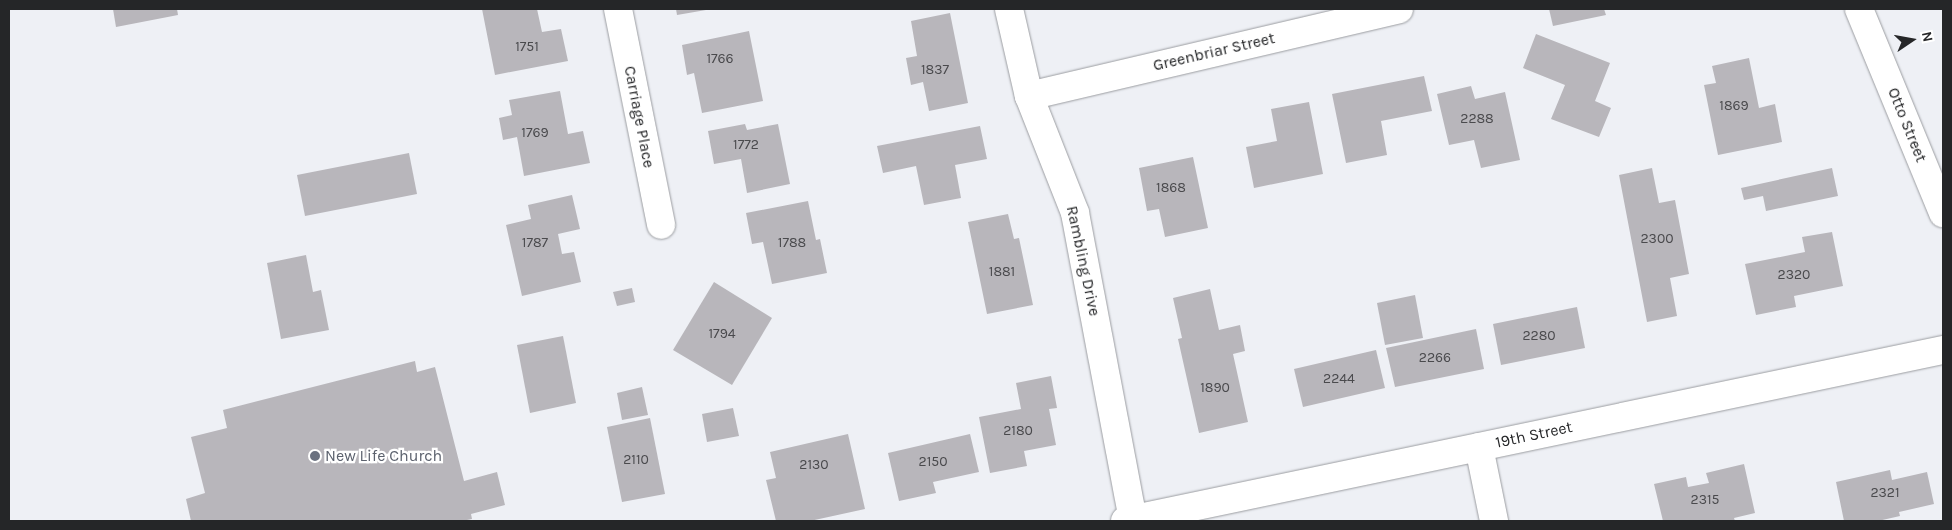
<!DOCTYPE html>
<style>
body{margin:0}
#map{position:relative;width:1952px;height:530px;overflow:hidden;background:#eef0f5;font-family:Karla,sans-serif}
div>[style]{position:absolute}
.building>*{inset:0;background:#b8b6bb}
.roads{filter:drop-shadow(0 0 1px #9b9da1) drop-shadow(0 0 1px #9b9da1)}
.minor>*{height:28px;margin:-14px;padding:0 14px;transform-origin:14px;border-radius:14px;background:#fff}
.dots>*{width:14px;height:14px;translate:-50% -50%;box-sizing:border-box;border:2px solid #fff;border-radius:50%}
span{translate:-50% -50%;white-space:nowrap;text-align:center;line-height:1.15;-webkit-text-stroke:4.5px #fff;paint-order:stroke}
.number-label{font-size:14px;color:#4a4a4d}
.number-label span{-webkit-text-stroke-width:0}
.street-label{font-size:16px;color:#252628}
.worship-label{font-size:16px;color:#5b616d}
.left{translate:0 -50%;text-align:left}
.frame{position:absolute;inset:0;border:10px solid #252628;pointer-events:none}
.north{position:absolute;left:1887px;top:15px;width:50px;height:50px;-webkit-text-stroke:4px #fff;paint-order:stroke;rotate:78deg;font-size:14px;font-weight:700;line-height:20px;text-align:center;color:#252628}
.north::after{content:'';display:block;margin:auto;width:18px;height:22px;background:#252628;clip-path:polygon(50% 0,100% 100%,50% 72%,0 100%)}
</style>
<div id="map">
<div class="building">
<i style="clip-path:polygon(113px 9px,177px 9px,178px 15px,116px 27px)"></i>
<i style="clip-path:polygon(482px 9px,537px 9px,542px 32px,561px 29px,568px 61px,495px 75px)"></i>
<i style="clip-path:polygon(676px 9px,706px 9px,706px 10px,677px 15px)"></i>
<i style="clip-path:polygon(1549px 9px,1604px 9px,1606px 15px,1553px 26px)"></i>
<i style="clip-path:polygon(950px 13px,968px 103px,929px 111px,923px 82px,911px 85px,906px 58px,917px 56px,911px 21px)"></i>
<i style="clip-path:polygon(749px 31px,763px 101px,702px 113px,694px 73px,687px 75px,682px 45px)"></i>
<i style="clip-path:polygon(1536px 34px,1610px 63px,1595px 101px,1611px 108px,1599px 137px,1551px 119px,1565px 85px,1523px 68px)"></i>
<i style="clip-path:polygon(1749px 58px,1759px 108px,1775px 104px,1782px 142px,1718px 155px,1704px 85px,1716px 83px,1712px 66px)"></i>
<i style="clip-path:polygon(1424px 76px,1432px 111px,1381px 121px,1387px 155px,1346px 163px,1332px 94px)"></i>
<i style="clip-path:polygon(1471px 86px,1475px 99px,1505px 92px,1520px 160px,1481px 168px,1474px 140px,1449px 145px,1437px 94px)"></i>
<i style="clip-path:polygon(560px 91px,568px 134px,583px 131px,590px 163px,524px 176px,517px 137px,503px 140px,499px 118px,512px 115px,509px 100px)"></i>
<i style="clip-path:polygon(1309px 102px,1323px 174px,1254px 188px,1246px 147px,1277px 141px,1271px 109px)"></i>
<i style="clip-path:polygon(745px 124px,747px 130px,778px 124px,790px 184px,747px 193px,741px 159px,714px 164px,708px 131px)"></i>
<i style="clip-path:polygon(980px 126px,987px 159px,955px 165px,961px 198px,924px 205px,916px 166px,883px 173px,877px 146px)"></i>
<i style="clip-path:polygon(409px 153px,417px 194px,305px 216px,297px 175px)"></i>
<i style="clip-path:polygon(1193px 157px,1208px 228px,1165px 237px,1159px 209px,1147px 211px,1139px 168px)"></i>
<i style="clip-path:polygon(1652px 168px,1659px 203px,1675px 200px,1689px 274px,1670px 278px,1677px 316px,1647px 322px,1619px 175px)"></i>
<i style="clip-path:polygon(1832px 168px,1838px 196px,1766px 211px,1763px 196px,1744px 200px,1741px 188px)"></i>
<i style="clip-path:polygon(572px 195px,580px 229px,558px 234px,562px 254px,574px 252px,581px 282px,522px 296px,506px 225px,531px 219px,528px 205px)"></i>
<i style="clip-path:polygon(808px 201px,816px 240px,820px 239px,827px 273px,772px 284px,763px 242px,752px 244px,746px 213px)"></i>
<i style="clip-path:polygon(1008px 214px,1014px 239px,1019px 238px,1033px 305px,987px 314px,968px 222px)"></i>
<i style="clip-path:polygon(1832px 232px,1843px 286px,1794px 296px,1796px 307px,1756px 315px,1745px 264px,1805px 252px,1802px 237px)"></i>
<i style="clip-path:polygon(306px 255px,313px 292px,321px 290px,329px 330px,281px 339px,267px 263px)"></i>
<i style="clip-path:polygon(714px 282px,772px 318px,732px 385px,673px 350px)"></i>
<i style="clip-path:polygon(632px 288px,635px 302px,617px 306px,613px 292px)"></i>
<i style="clip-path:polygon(1210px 289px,1219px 330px,1240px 325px,1245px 351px,1233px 354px,1248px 422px,1199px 433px,1178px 339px,1182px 338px,1173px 298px)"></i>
<i style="clip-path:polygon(1415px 295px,1423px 338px,1385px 345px,1377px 303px)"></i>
<i style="clip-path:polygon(1577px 307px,1585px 348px,1501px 365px,1493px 324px)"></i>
<i style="clip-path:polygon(1476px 329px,1484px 369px,1395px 387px,1386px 348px)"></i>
<i style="clip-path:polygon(563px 336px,576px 403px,530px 413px,517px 345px)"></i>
<i style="clip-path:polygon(1376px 350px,1385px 388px,1303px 407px,1294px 369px)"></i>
<i style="clip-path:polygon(415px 361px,417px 372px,435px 367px,464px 481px,497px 472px,505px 505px,471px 514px,472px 519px,462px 521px,191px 521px,186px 499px,205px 493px,191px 437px,227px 428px,223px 410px)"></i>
<i style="clip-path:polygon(1051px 376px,1057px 408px,1049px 409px,1056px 445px,1024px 451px,1027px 466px,990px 473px,979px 417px,1021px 409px,1016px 383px)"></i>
<i style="clip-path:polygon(642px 387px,648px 415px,622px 420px,617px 393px)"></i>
<i style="clip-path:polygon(733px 408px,739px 436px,707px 442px,702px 414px)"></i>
<i style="clip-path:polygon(650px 418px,665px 494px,622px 502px,607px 427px)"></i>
<i style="clip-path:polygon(848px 434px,865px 509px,810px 521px,776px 521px,766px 480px,776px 478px,770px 452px)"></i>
<i style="clip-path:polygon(970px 434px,979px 472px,933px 482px,936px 493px,899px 501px,888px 453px)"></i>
<i style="clip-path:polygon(1744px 464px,1755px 513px,1734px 518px,1735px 521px,1663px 521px,1654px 484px,1686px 477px,1688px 487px,1709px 483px,1706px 473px)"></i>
<i style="clip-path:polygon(1890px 470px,1892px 480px,1927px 472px,1934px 504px,1899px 512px,1900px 516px,1878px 521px,1844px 521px,1836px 482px)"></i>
</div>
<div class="roads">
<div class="minor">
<i style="left:618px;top:9px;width:220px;rotate:78.7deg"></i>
<i style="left:1009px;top:9px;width:89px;rotate:77.1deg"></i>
<i style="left:1029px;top:96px;width:126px;rotate:68.5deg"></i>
<i style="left:1075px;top:213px;width:311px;rotate:79.3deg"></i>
<i style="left:1859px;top:9px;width:221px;rotate:67.6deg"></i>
<i style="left:1029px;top:96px;width:380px;rotate:-13.2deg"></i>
<i style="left:1479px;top:447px;width:76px;rotate:78.5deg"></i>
<i style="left:1125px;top:521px;width:836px;rotate:-11.81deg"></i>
</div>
</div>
<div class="dots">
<i style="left:315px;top:456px;background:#6b7280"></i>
</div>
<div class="number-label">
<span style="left:527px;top:47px">1751</span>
<span style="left:720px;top:59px">1766</span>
<span style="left:935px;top:70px">1837</span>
<span style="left:1734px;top:106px">1869</span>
<span style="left:1477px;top:119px">2288</span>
<span style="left:535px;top:133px">1769</span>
<span style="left:746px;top:145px">1772</span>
<span style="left:1171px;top:188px">1868</span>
<span style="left:1657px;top:239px">2300</span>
<span style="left:535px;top:243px">1787</span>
<span style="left:792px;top:243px">1788</span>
<span style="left:1002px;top:272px">1881</span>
<span style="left:1794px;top:275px">2320</span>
<span style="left:722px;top:334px">1794</span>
<span style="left:1539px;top:336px">2280</span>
<span style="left:1435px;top:358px">2266</span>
<span style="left:1339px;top:379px">2244</span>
<span style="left:1215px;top:388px">1890</span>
<span style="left:1018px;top:431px">2180</span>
<span style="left:636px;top:460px">2110</span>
<span style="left:933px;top:462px">2150</span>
<span style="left:814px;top:465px">2130</span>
<span style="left:1885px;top:493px">2321</span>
<span style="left:1705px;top:500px">2315</span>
</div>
<div class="street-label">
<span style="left:1214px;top:52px;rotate:-13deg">Greenbriar Street</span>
<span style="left:639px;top:117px;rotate:79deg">Carriage Place</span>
<span style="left:1907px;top:125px;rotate:68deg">Otto Street</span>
<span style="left:1083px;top:261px;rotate:78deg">Rambling Drive</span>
<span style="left:1534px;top:435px;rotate:-12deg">19th Street</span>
</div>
<div class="worship-label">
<span class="left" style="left:325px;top:456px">New Life Church</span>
</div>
<div class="frame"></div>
<div class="north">N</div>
</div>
